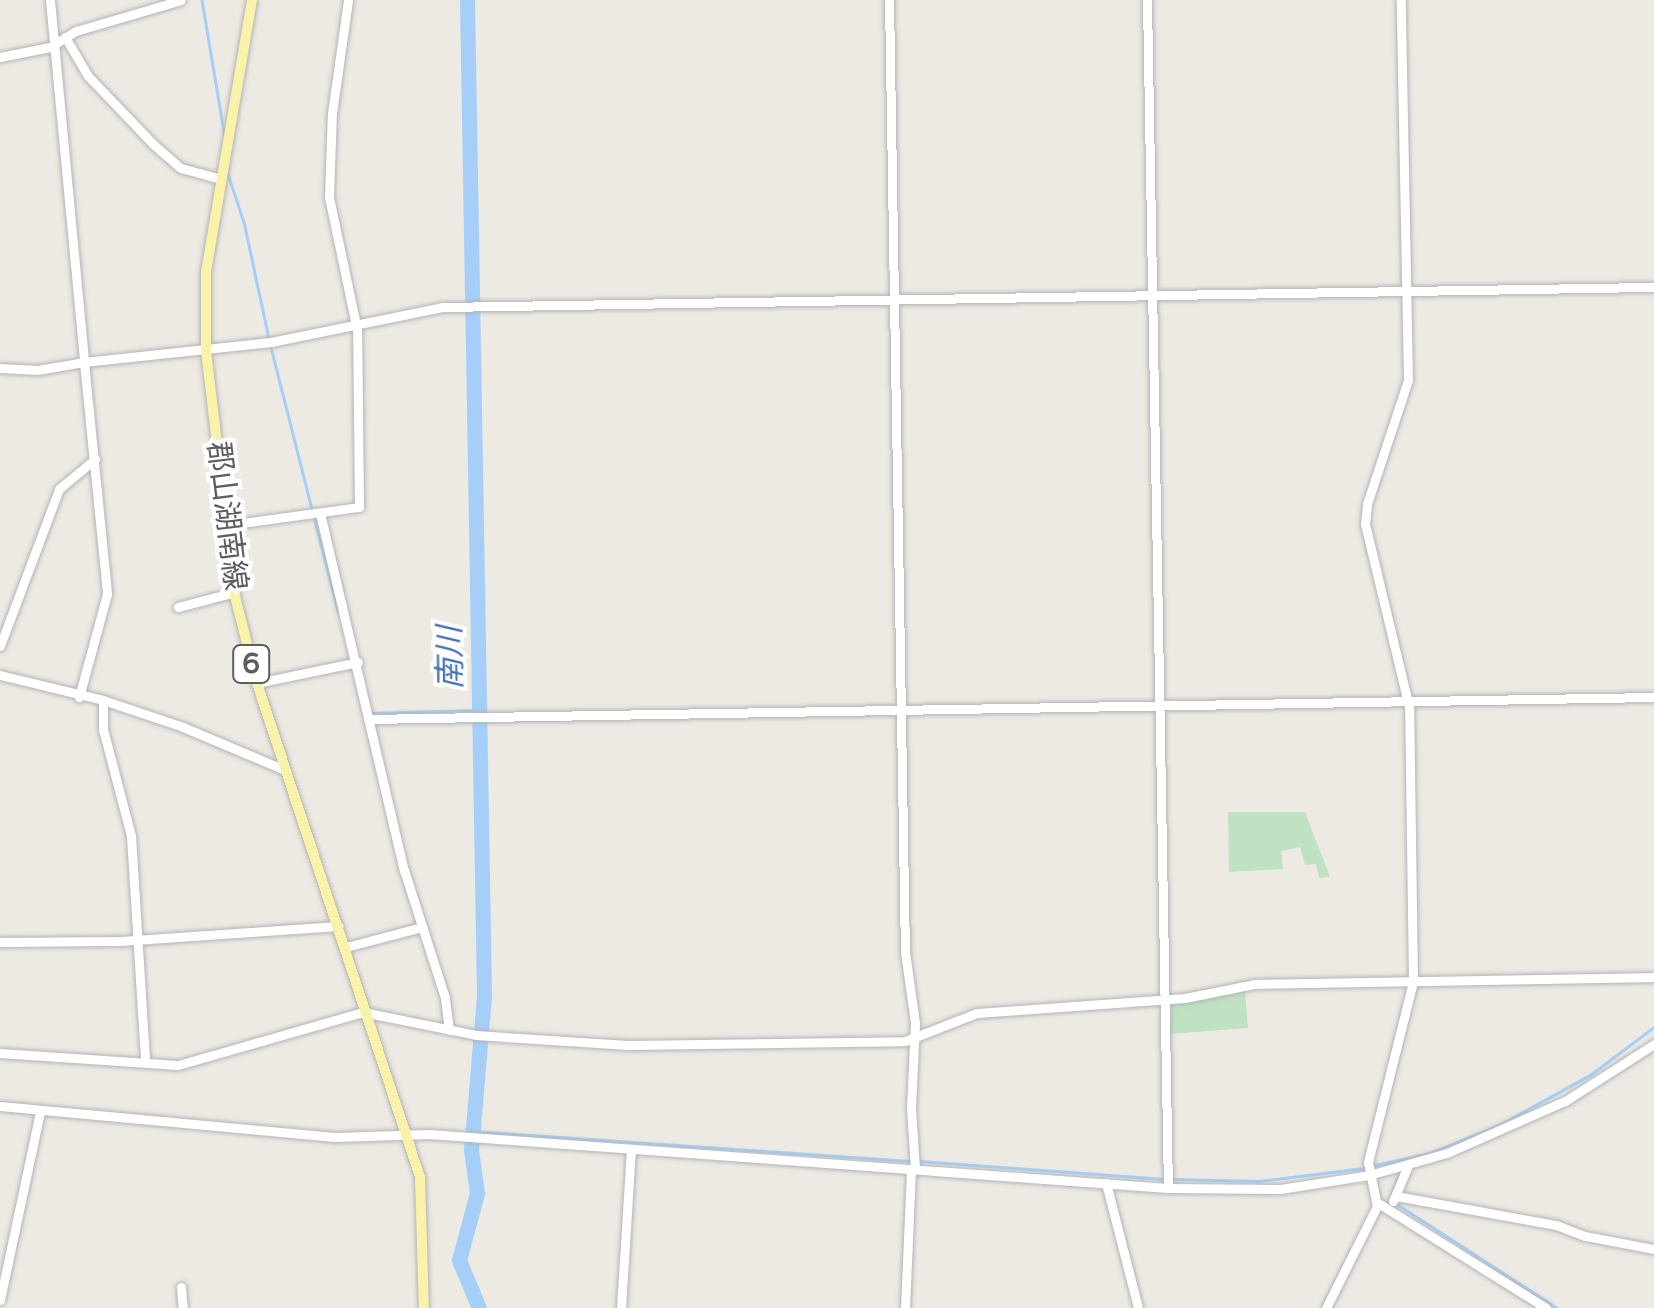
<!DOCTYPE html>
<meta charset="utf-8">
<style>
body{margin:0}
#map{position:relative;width:1654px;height:1308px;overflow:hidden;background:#eceae2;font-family:"Varela Round","Noto Sans JP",sans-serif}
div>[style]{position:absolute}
.green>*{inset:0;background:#bfe2c2}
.stream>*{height:2.5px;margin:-1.25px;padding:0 1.25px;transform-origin:1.25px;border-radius:1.25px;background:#a5cff9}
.river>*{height:15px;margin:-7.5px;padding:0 7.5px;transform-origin:7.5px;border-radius:7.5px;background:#a5cff9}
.roads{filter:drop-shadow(0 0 2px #b2b4b8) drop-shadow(0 0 2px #b2b4b8)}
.minor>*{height:9px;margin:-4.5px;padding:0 4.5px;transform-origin:4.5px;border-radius:4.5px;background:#fff}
.major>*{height:10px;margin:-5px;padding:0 5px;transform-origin:5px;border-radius:5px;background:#faf2a9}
span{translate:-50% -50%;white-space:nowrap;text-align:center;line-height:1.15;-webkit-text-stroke:8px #fff;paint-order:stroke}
.shield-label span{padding:2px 8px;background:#fff;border:2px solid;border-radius:8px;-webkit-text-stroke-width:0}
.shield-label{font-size:28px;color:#5a5d62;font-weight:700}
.street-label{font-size:30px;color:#5a5d62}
.water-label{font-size:32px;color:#4674b2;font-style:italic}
</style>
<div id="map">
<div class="green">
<i style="clip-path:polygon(1228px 812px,1305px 812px,1330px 877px,1319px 878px,1316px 864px,1305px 865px,1300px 847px,1281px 851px,1283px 869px,1229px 872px)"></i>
<i style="clip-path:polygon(1245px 990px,1248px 1028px,1169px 1034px,1172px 1003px)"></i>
</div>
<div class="stream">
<i style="left:202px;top:0;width:139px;rotate:80.5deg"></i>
<i style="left:228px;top:174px;width:51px;rotate:71.6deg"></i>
<i style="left:244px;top:222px;width:120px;rotate:77.9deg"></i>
<i style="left:271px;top:347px;width:167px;rotate:75.8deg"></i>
<i style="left:314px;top:517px;width:97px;rotate:75.7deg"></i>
<i style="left:373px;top:713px;width:105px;rotate:-1.6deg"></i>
<i style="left:472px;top:1131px;width:439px;rotate:3.9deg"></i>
<i style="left:920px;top:1161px;width:245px;rotate:4.2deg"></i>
<i style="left:1371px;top:1166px;width:60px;rotate:-12.4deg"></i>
<i style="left:1430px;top:1153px;width:74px;rotate:-22.1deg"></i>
<i style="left:1499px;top:1125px;width:104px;rotate:-28.8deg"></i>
<i style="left:1590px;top:1075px;width:80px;rotate:-36.9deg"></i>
<i style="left:1172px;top:1179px;width:87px;rotate:1.3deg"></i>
<i style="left:1259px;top:1181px;width:105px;rotate:-7.1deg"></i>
<i style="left:1390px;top:1199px;width:30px;rotate:-70deg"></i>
<i style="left:1397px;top:1204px;width:191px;rotate:33deg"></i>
</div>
<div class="river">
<i style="left:467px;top:0;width:996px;rotate:89.02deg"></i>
<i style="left:484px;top:996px;width:155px;rotate:94.8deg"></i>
<i style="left:471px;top:1150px;width:43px;rotate:82.1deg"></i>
<i style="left:477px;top:1193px;width:69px;rotate:105deg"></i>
<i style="left:459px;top:1260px;width:52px;rotate:67.4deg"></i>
</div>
<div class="roads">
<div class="minor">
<i style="left:50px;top:0;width:364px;rotate:84.6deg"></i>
<i style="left:84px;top:362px;width:188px;rotate:-6.1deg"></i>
<i style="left:271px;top:342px;width:176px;rotate:-11.5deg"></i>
<i style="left:443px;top:307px;width:1211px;rotate:-0.95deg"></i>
<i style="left:889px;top:0;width:952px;rotate:89.04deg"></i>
<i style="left:905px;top:952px;width:72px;rotate:82deg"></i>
<i style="left:915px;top:1023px;width:85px;rotate:92.7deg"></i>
<i style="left:911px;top:1108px;width:61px;rotate:86.2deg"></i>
<i style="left:1147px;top:0;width:1188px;rotate:88.99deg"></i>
<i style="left:65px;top:37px;width:45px;rotate:59.5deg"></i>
<i style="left:88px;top:76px;width:94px;rotate:46.3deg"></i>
<i style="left:153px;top:144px;width:37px;rotate:41deg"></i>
<i style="left:181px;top:168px;width:41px;rotate:15.4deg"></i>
<i style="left:0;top:57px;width:51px;rotate:-11.3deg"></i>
<i style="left:50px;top:47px;width:31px;rotate:-32deg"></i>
<i style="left:76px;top:31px;width:109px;rotate:-16.4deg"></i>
<i style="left:0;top:368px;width:38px;rotate:3deg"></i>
<i style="left:38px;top:370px;width:47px;rotate:-9.9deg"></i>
<i style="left:84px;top:362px;width:233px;rotate:84.3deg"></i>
<i style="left:107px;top:594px;width:107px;rotate:105.2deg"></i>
<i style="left:320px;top:513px;width:367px;rotate:76.8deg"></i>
<i style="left:404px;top:870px;width:134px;rotate:72.2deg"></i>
<i style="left:445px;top:998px;width:32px;rotate:83deg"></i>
<i style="left:227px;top:525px;width:133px;rotate:-7.8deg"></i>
<i style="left:359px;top:507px;width:177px;rotate:-90.6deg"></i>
<i style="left:357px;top:330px;width:136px;rotate:-101.9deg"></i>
<i style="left:329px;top:197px;width:84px;rotate:-88deg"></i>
<i style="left:332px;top:113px;width:114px;rotate:-81.9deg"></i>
<i style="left:178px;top:607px;width:59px;rotate:-14.7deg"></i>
<i style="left:0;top:646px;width:168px;rotate:-69.4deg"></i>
<i style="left:59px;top:489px;width:47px;rotate:-39.8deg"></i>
<i style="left:0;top:675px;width:106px;rotate:13.6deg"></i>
<i style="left:103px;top:700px;width:84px;rotate:18.6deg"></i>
<i style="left:183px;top:727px;width:111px;rotate:22.9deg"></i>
<i style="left:257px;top:683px;width:103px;rotate:-11.7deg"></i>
<i style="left:103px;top:700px;width:29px;rotate:90deg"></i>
<i style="left:103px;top:729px;width:111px;rotate:75.3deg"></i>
<i style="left:131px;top:836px;width:225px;rotate:86.4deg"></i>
<i style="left:368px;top:719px;width:1286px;rotate:-0.98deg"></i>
<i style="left:0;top:942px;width:120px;rotate:-0.5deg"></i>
<i style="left:120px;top:941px;width:219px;rotate:-3.9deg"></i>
<i style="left:346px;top:947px;width:79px;rotate:-14.7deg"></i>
<i style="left:0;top:1053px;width:178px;rotate:3.9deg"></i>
<i style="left:178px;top:1065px;width:192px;rotate:-16deg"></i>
<i style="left:363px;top:1012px;width:115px;rotate:11.5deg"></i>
<i style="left:476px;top:1035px;width:152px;rotate:3.8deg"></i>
<i style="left:628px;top:1045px;width:277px;rotate:-0.8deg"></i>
<i style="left:905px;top:1041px;width:77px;rotate:-21.3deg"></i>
<i style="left:977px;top:1013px;width:209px;rotate:-4.1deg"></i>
<i style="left:1185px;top:998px;width:70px;rotate:-11.5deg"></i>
<i style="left:1254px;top:984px;width:400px;rotate:-1deg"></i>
<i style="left:0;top:1106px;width:336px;rotate:5.3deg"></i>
<i style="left:335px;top:1137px;width:94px;rotate:-1.8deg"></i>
<i style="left:429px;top:1134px;width:741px;rotate:4.18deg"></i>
<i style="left:1168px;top:1188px;width:112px;rotate:0.5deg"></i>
<i style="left:1280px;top:1189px;width:90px;rotate:-8.9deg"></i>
<i style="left:1369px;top:1175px;width:81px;rotate:-15.8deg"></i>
<i style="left:1447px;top:1153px;width:129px;rotate:-23.8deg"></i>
<i style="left:1565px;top:1101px;width:106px;rotate:-32.6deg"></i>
<i style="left:1106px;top:1183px;width:129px;rotate:75.6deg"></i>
<i style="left:1396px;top:1196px;width:163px;rotate:10.3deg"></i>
<i style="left:1556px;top:1225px;width:31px;rotate:21deg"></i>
<i style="left:1585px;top:1236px;width:70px;rotate:10.7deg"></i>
<i style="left:1393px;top:1201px;width:39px;rotate:-67deg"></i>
<i style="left:1378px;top:1203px;width:198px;rotate:32deg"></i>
<i style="left:181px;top:1287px;width:21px;rotate:85deg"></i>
<i style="left:0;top:1300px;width:192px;rotate:-78deg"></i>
<i style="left:621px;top:1308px;width:157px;rotate:-86.4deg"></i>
<i style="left:905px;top:1308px;width:139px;rotate:-87.5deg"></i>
<i style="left:1326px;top:1308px;width:114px;rotate:-63.4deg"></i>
<i style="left:1377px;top:1206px;width:45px;rotate:-101.6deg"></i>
<i style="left:1368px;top:1162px;width:186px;rotate:-76deg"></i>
<i style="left:1413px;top:982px;width:275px;rotate:-90.8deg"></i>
<i style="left:1409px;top:707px;width:188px;rotate:-103.5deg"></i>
<i style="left:1365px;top:524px;width:20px;rotate:-84deg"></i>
<i style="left:1367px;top:504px;width:131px;rotate:-71.7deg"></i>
<i style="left:1408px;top:380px;width:380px;rotate:-91.1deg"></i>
</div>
<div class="major">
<i style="left:252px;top:0;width:277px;rotate:99.6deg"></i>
<i style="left:206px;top:273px;width:78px;rotate:90deg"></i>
<i style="left:206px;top:351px;width:247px;rotate:83.2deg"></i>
<i style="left:235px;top:596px;width:90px;rotate:75.8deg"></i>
<i style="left:257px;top:683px;width:520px;rotate:71.74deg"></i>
<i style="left:420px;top:1177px;width:131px;rotate:88.3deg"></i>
</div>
</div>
<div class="shield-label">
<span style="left:251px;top:664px">6</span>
</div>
<div class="street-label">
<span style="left:226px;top:516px;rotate:83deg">郡山湖南線</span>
</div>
<div class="water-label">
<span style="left:451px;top:658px;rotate:-91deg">南川</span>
</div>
</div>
